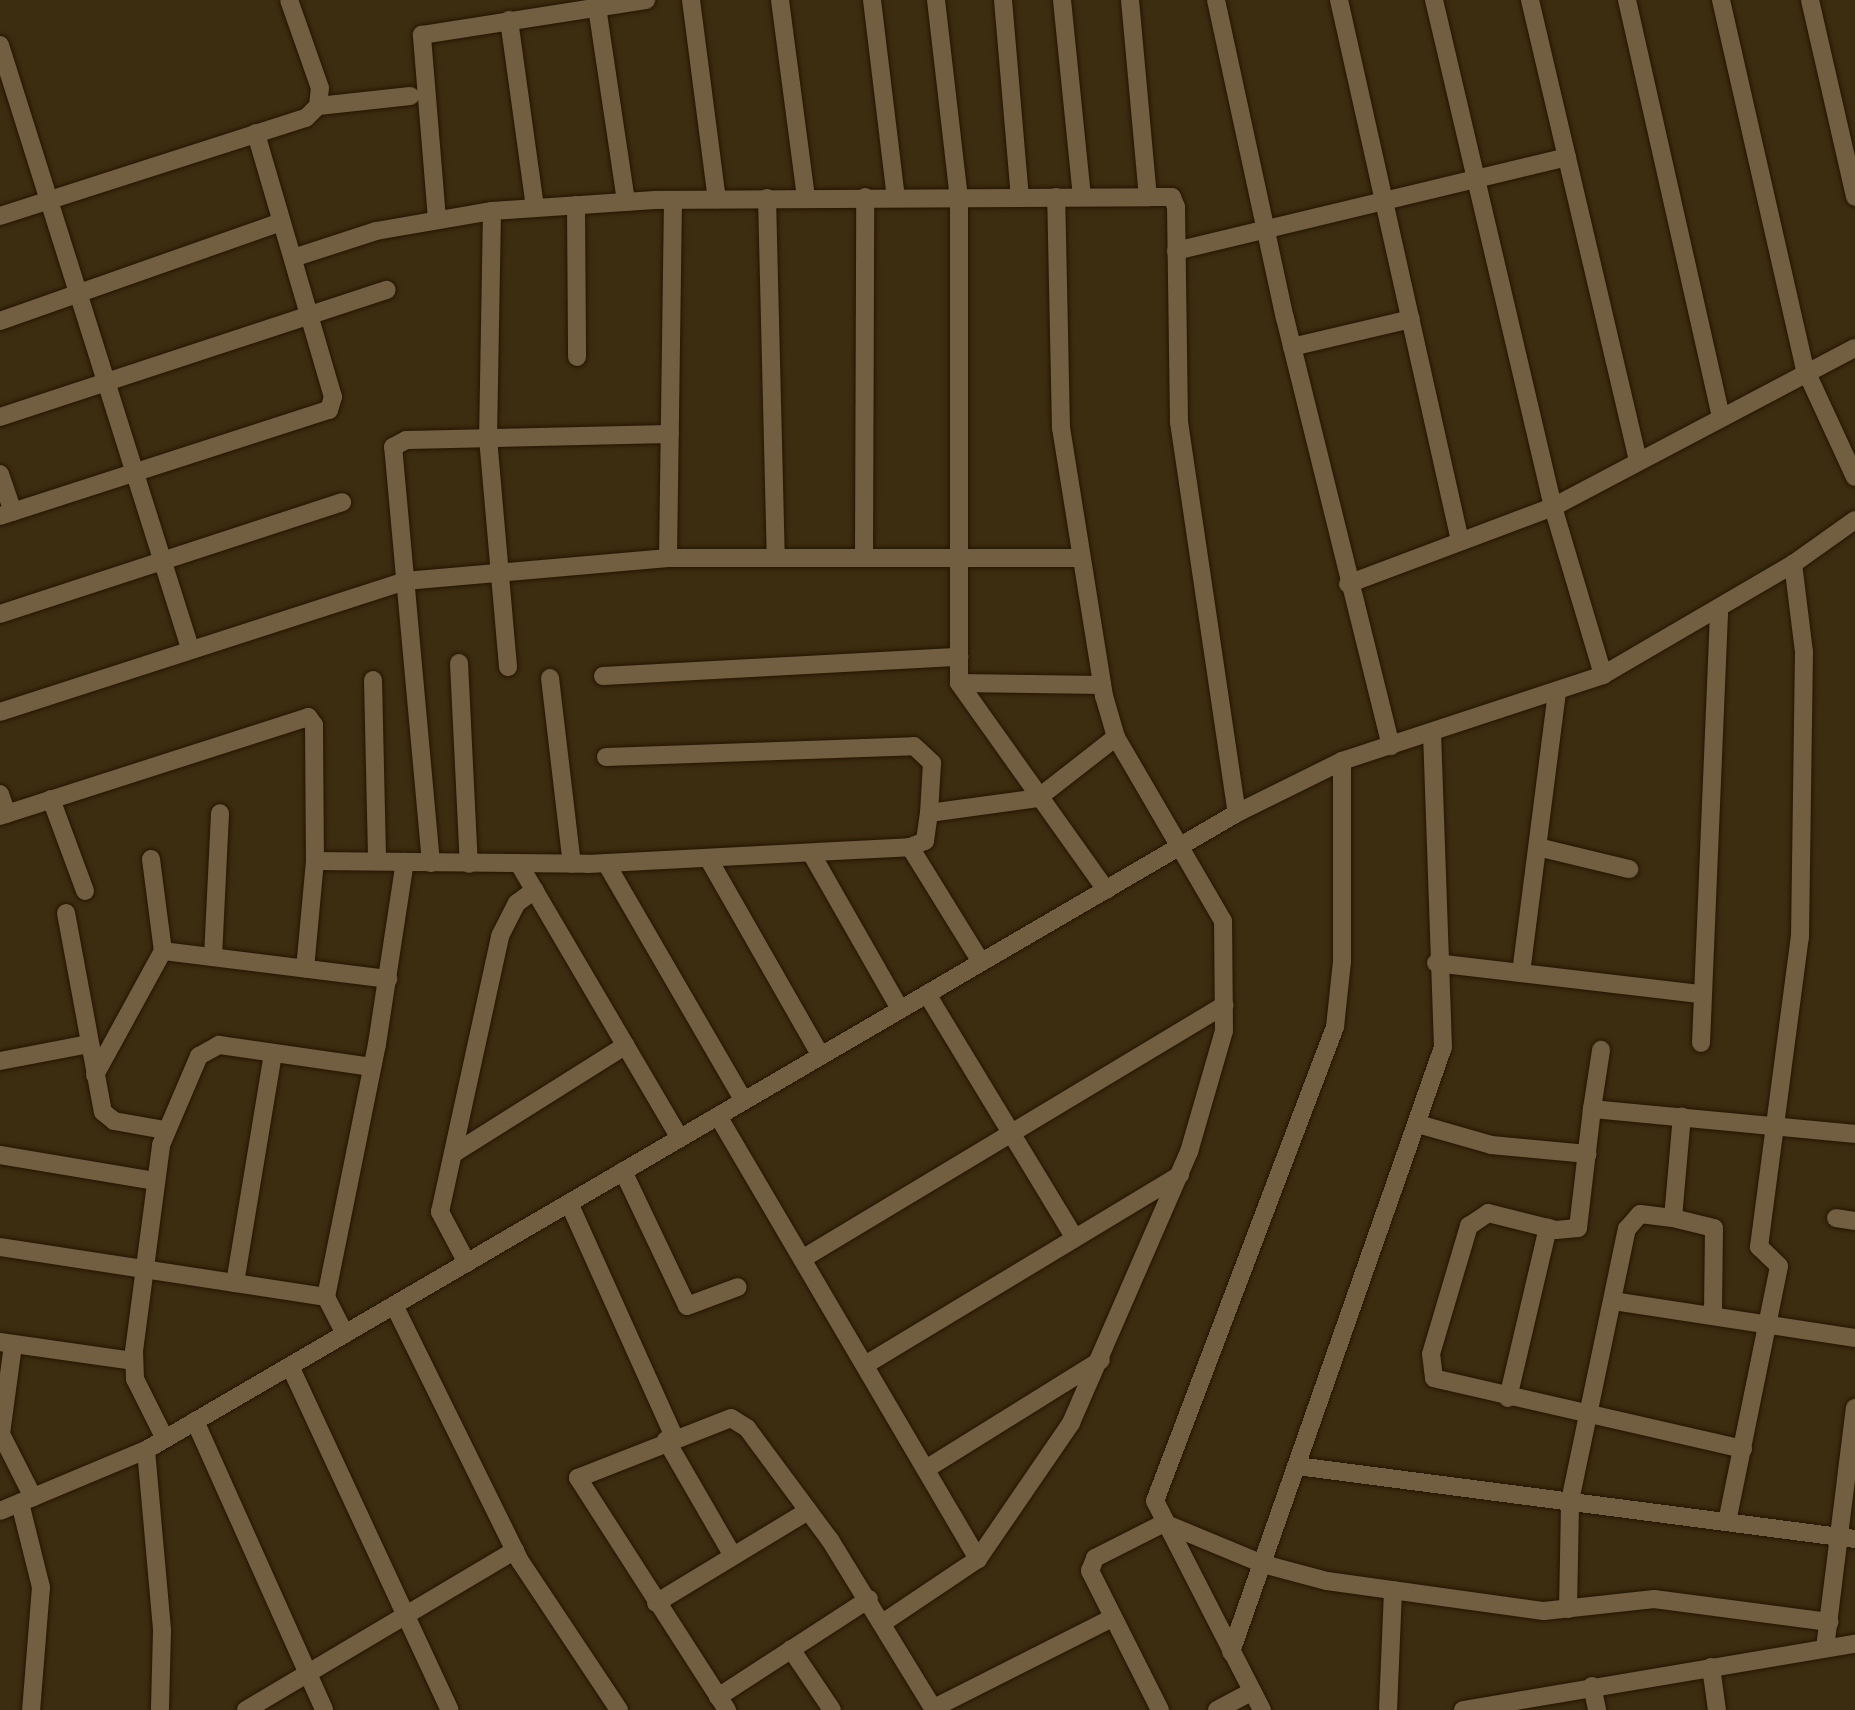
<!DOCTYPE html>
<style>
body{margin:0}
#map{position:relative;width:1855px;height:1710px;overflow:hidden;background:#3d2d10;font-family:"Libre Baskerville",serif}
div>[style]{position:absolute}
.roads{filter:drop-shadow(0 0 2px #241500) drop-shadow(0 0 2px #241500)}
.street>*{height:18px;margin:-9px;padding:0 9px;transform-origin:9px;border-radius:9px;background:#725f42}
span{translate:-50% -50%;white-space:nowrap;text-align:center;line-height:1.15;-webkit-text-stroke:7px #332306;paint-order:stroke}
</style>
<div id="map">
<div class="roads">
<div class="street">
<i style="left:691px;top:0;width:201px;rotate:82.6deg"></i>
<i style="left:780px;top:0;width:200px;rotate:82.5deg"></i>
<i style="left:872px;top:0;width:198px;rotate:83.1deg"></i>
<i style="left:936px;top:0;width:199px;rotate:83.4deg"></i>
<i style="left:959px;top:198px;width:485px;rotate:90deg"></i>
<i style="left:959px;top:683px;width:254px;rotate:54.6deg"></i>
<i style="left:1003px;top:0;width:198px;rotate:85.1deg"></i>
<i style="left:1062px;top:0;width:198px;rotate:84.2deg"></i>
<i style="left:1130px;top:0;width:198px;rotate:84.8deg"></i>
<i style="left:1148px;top:197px;width:24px"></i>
<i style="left:1172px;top:197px;width:11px;rotate:68deg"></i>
<i style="left:1176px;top:207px;width:215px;rotate:89.2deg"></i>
<i style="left:1179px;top:422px;width:395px;rotate:81.6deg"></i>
<i style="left:1216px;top:0;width:325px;rotate:77.8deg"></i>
<i style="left:1285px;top:318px;width:441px;rotate:76.1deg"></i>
<i style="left:1339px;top:0;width:554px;rotate:77.39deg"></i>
<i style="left:1434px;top:0;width:521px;rotate:76.79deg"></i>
<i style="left:1553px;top:507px;width:175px;rotate:73.4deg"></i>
<i style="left:1530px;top:0;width:473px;rotate:76.8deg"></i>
<i style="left:1627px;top:0;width:428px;rotate:77.3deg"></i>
<i style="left:1721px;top:0;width:378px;rotate:77.2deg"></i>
<i style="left:1805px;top:369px;width:119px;rotate:65.2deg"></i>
<i style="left:1810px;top:0;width:202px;rotate:77.1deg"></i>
<i style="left:597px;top:7px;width:197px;rotate:81.5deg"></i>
<i style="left:509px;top:20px;width:190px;rotate:82.1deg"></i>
<i style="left:0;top:45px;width:632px;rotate:72.51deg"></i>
<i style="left:318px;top:106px;width:93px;rotate:-6.2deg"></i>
<i style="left:767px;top:198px;width:360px;rotate:88.6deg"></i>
<i style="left:576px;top:205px;width:152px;rotate:89.6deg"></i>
<i style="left:492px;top:211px;width:227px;rotate:91deg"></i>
<i style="left:488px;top:438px;width:230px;rotate:85deg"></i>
<i style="left:0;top:216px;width:321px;rotate:-17.8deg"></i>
<i style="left:306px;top:118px;width:17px;rotate:-45deg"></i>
<i style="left:318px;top:106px;width:18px;rotate:-84deg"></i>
<i style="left:320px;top:88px;width:93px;rotate:-109.4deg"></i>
<i style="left:437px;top:219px;width:185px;rotate:-94.7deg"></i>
<i style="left:422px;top:35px;width:227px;rotate:-8.9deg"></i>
<i style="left:1176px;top:251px;width:402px;rotate:-13.5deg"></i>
<i style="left:293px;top:258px;width:87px;rotate:-18deg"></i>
<i style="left:376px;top:231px;width:118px;rotate:-9.8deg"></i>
<i style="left:492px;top:211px;width:163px;rotate:-3.9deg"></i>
<i style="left:655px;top:200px;width:493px;rotate:-0.3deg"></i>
<i style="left:0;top:321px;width:298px;rotate:-19.4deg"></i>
<i style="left:1292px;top:347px;width:122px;rotate:-13.2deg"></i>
<i style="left:0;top:417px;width:407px;rotate:-18.2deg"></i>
<i style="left:0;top:474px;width:40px;rotate:71.1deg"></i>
<i style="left:0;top:516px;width:346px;rotate:-17.9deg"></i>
<i style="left:329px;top:410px;width:14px;rotate:-73deg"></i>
<i style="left:333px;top:397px;width:275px;rotate:-106.3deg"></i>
<i style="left:668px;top:558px;width:358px;rotate:-89.2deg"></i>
<i style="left:864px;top:558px;width:361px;rotate:-89.8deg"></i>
<i style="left:1348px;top:584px;width:219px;rotate:-20.6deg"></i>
<i style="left:1553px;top:507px;width:341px;rotate:-27.8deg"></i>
<i style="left:0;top:614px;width:360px;rotate:-18.1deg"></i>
<i style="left:459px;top:663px;width:201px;rotate:87.2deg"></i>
<i style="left:603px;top:676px;width:357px;rotate:-3.1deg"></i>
<i style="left:550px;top:678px;width:187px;rotate:83.3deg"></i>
<i style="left:373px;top:680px;width:181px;rotate:88.7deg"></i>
<i style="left:959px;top:683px;width:143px;rotate:0.8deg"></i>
<i style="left:0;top:712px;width:426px;rotate:-17.9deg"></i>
<i style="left:405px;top:581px;width:264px;rotate:-5deg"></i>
<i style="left:668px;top:558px;width:410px"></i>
<i style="left:606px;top:757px;width:308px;rotate:-2deg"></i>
<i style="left:914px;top:746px;width:25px;rotate:43deg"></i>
<i style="left:932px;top:763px;width:50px;rotate:93.4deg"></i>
<i style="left:0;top:794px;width:21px;rotate:71deg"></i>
<i style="left:51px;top:799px;width:98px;rotate:69.7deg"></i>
<i style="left:0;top:816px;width:324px;rotate:-17.8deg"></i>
<i style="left:308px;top:717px;width:10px;rotate:53deg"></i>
<i style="left:314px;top:725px;width:136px;rotate:89.6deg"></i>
<i style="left:315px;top:861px;width:108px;rotate:95.3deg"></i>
<i style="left:910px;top:847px;width:135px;rotate:58.3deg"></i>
<i style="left:1538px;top:847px;width:94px;rotate:13.6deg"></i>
<i style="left:811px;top:853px;width:180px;rotate:60.3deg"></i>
<i style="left:708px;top:858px;width:228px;rotate:60.3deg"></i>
<i style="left:151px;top:859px;width:93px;rotate:82.6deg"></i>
<i style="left:315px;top:861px;width:273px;rotate:0.6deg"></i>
<i style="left:588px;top:864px;width:322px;rotate:-3deg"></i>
<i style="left:910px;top:847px;width:16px;rotate:-22deg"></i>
<i style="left:925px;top:841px;width:28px;rotate:-82deg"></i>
<i style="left:929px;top:813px;width:110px;rotate:-7.8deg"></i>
<i style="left:1038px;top:798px;width:99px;rotate:-38deg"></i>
<i style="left:431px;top:863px;width:418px;rotate:-95.2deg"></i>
<i style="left:393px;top:447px;width:15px;rotate:-28deg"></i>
<i style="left:406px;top:440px;width:264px;rotate:-1.3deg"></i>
<i style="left:606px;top:863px;width:275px;rotate:59.9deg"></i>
<i style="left:519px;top:864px;width:318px;rotate:59.6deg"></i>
<i style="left:66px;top:913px;width:202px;rotate:79.5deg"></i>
<i style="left:103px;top:1112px;width:14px;rotate:39deg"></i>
<i style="left:114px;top:1121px;width:52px;rotate:10deg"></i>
<i style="left:213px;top:957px;width:144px;rotate:-87.2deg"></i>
<i style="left:1436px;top:963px;width:267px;rotate:6.7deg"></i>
<i style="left:1521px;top:973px;width:282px;rotate:-82.7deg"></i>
<i style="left:927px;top:994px;width:285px;rotate:58.8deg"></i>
<i style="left:1701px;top:1043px;width:435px;rotate:-87.6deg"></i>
<i style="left:0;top:1061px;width:91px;rotate:-10.8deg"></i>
<i style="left:95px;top:1075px;width:141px;rotate:-61.3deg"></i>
<i style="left:163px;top:951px;width:227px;rotate:7.1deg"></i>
<i style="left:1592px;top:1109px;width:60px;rotate:-81.3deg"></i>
<i style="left:718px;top:1116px;width:514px;rotate:59.59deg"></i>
<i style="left:1418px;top:1124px;width:76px;rotate:16deg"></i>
<i style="left:1491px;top:1145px;width:97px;rotate:5.3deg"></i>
<i style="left:453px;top:1154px;width:204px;rotate:-32.2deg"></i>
<i style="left:0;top:1155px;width:158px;rotate:9.5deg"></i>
<i style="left:623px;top:1171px;width:149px;rotate:64.6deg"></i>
<i style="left:687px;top:1306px;width:54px;rotate:-20.4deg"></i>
<i style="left:569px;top:1203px;width:256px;rotate:65.8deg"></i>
<i style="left:1673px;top:1218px;width:42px;rotate:13.7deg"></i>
<i style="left:1714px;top:1228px;width:87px;rotate:90.7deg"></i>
<i style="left:1836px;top:1218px;width:19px;rotate:9deg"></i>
<i style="left:0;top:1247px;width:330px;rotate:8.7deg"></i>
<i style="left:802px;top:1259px;width:493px;rotate:-31deg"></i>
<i style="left:467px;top:1263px;width:58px;rotate:-117.9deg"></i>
<i style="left:440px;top:1212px;width:282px;rotate:-77.7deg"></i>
<i style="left:500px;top:936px;width:37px;rotate:-63deg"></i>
<i style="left:517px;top:903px;width:22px;rotate:-36deg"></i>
<i style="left:235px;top:1283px;width:233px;rotate:-80.6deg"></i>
<i style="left:1613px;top:1301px;width:245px;rotate:8.7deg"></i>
<i style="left:394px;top:1305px;width:285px;rotate:63.8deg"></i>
<i style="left:520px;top:1561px;width:179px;rotate:56.4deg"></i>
<i style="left:345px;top:1334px;width:42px;rotate:-117.2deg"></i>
<i style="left:326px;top:1297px;width:258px;rotate:-78.6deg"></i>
<i style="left:377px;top:1044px;width:184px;rotate:-81.3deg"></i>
<i style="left:0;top:1342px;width:134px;rotate:8.1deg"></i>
<i style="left:13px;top:1345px;width:90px;rotate:97.7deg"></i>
<i style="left:1px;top:1434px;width:71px;rotate:63.1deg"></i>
<i style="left:865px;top:1365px;width:368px;rotate:-31.1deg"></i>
<i style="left:290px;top:1366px;width:379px;rotate:65.1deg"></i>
<i style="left:1508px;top:1398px;width:175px;rotate:-76.8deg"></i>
<i style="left:195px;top:1421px;width:316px;rotate:65.9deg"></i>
<i style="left:165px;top:1439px;width:67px;rotate:-116.6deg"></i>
<i style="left:135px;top:1379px;width:28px;rotate:-92deg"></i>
<i style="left:134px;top:1351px;width:208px;rotate:-82.5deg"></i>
<i style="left:161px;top:1145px;width:97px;rotate:-66.9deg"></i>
<i style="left:199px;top:1056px;width:23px;rotate:-29deg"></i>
<i style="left:219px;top:1045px;width:154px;rotate:8.2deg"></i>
<i style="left:666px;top:1440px;width:134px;rotate:60deg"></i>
<i style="left:1743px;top:1449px;width:317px;rotate:-167.1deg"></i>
<i style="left:1434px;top:1378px;width:24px;rotate:-97deg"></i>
<i style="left:1431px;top:1354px;width:134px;rotate:-73.5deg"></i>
<i style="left:1469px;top:1226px;width:23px;rotate:-34deg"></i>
<i style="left:1488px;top:1213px;width:70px;rotate:14deg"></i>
<i style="left:1556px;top:1230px;width:22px;rotate:-5deg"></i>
<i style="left:1578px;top:1228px;width:120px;rotate:-83.3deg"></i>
<i style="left:1592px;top:1109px;width:264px;rotate:5.4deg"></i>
<i style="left:146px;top:1450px;width:182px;rotate:84.9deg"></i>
<i style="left:162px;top:1631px;width:79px;rotate:91.5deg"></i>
<i style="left:1297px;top:1466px;width:563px;rotate:7.45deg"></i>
<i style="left:926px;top:1469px;width:206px;rotate:-31.9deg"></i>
<i style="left:20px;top:1503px;width:87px;rotate:76deg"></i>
<i style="left:41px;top:1587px;width:123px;rotate:94.6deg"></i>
<i style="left:0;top:1511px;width:158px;rotate:-22.7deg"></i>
<i style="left:146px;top:1450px;width:1263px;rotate:-30.28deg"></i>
<i style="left:1237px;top:813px;width:117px;rotate:-26.3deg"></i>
<i style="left:1342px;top:761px;width:275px;rotate:-18.2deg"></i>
<i style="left:1603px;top:675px;width:220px;rotate:-30.3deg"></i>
<i style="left:1793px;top:564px;width:76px;rotate:-35.4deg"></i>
<i style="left:1727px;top:1522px;width:261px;rotate:-78.5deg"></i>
<i style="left:1779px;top:1266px;width:28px;rotate:-136deg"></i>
<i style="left:1759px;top:1247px;width:313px;rotate:-82.5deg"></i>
<i style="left:1800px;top:937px;width:285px;rotate:-89.2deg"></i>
<i style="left:1804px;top:652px;width:89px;rotate:-97.1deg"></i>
<i style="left:656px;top:1603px;width:178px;rotate:-31.2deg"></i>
<i style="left:1568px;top:1609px;width:108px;rotate:-88.9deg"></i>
<i style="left:1570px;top:1501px;width:278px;rotate:-78.2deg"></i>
<i style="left:1627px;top:1229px;width:20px;rotate:-49deg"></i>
<i style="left:1640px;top:1214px;width:33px;rotate:7deg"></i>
<i style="left:1673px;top:1218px;width:102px;rotate:-85deg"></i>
<i style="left:884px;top:1622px;width:113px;rotate:-33.8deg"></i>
<i style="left:978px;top:1559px;width:165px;rotate:-55.6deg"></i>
<i style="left:1071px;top:1423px;width:296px;rotate:-66.5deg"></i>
<i style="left:1189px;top:1152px;width:126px;rotate:-73.9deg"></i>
<i style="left:1224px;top:1031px;width:110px;rotate:-90.5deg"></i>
<i style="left:1223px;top:921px;width:213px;rotate:-120.2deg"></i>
<i style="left:1116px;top:737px;width:43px;rotate:-106.3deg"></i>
<i style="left:1104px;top:696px;width:271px;rotate:-99.1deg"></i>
<i style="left:1061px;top:428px;width:231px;rotate:-91.2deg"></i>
<i style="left:1825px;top:1648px;width:242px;rotate:-82.9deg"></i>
<i style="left:791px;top:1649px;width:73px;rotate:56.1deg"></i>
<i style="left:1231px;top:1652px;width:641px;rotate:-70.69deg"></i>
<i style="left:1443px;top:1047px;width:314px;rotate:-92deg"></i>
<i style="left:1711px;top:1667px;width:43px;rotate:82.1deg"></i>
<i style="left:1592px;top:1686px;width:25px;rotate:78deg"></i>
<i style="left:718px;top:1697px;width:180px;rotate:-33deg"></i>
<i style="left:934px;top:1708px;width:199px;rotate:-26.8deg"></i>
<i style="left:246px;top:1710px;width:313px;rotate:-30.7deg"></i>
<i style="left:727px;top:1710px;width:276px;rotate:-122.7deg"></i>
<i style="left:578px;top:1478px;width:164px;rotate:-21.4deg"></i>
<i style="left:731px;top:1418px;width:19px;rotate:32deg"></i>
<i style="left:747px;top:1428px;width:139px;rotate:53.5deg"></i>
<i style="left:830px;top:1540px;width:199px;rotate:58.5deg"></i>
<i style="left:1160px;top:1710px;width:156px;rotate:-116.7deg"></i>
<i style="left:1090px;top:1571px;width:14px;rotate:-69deg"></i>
<i style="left:1095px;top:1558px;width:77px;rotate:-26.9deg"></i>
<i style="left:1164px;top:1523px;width:107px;rotate:22.5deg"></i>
<i style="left:1263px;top:1564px;width:66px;rotate:14.9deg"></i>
<i style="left:1327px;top:1581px;width:219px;rotate:7.9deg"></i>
<i style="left:1544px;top:1611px;width:111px;rotate:-6.2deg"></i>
<i style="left:1654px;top:1599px;width:177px;rotate:7.5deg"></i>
<i style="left:1217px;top:1710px;width:40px;rotate:-28deg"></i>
<i style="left:1262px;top:1710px;width:235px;rotate:-117.1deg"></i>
<i style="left:1155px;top:1501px;width:507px;rotate:-69.21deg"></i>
<i style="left:1335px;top:1027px;width:65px;rotate:-83.9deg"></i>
<i style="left:1342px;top:962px;width:201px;rotate:-90deg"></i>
<i style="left:1388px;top:1710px;width:120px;rotate:-87.6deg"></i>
<i style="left:1463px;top:1710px;width:398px;rotate:-9.6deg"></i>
</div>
</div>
</div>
